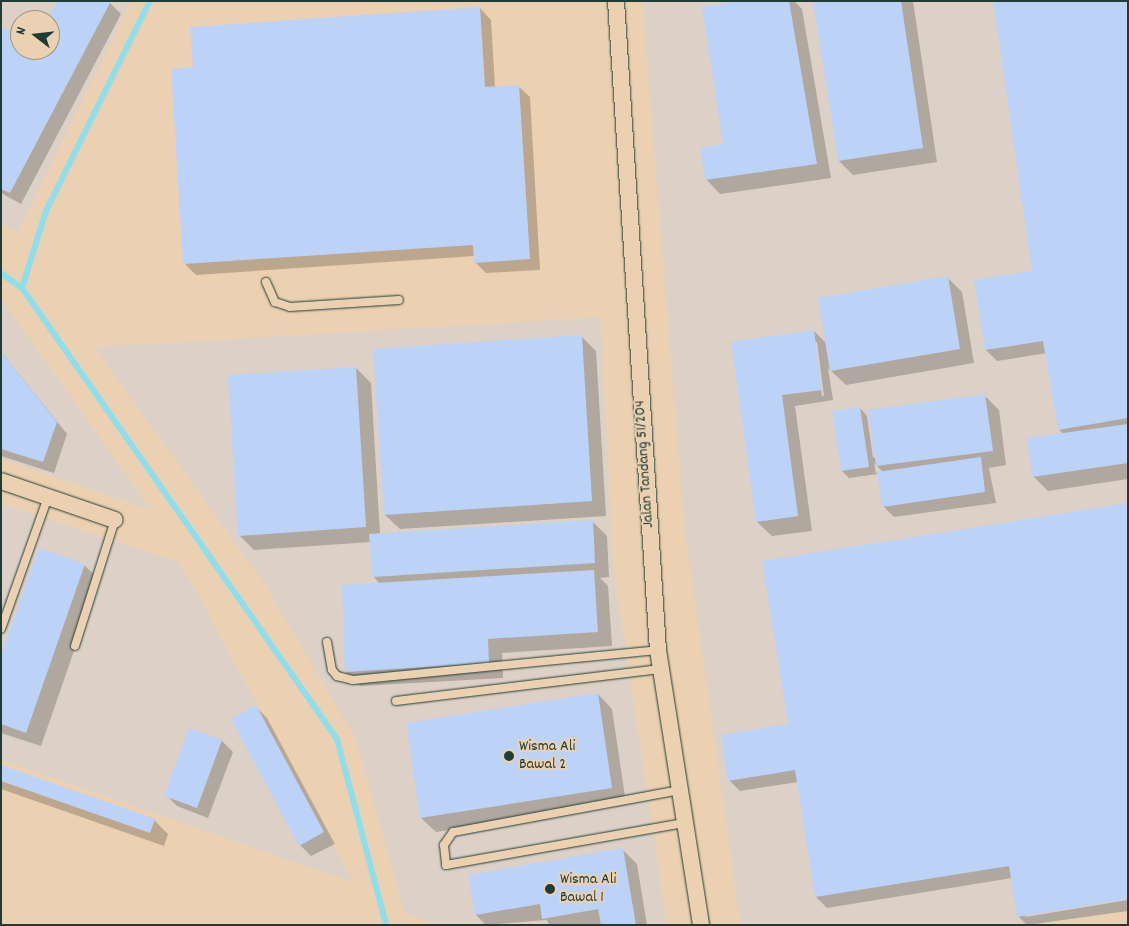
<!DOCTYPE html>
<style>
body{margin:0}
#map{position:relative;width:1129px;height:926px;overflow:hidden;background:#ebd1b2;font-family:Dekko,sans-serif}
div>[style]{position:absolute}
.built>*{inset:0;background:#ddd1c7}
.shadow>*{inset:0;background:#0003}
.stream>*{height:6px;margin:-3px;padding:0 3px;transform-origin:3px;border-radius:3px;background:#8fdeec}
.building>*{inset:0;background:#bdd2f7}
.roads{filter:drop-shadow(0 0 1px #1f3d34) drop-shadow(0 0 1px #1f3d34)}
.lane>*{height:8px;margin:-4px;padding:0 4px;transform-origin:4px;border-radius:4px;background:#ebd1b2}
.street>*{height:16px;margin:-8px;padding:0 8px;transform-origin:8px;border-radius:8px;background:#ebd1b2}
.dots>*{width:14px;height:14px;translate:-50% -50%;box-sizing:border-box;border:2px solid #ebd1b2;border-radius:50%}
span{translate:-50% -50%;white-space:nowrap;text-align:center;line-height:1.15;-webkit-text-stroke:4px #ebd1b2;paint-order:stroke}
.street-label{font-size:16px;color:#1f3d34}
.poi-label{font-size:16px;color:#1f3d34}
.left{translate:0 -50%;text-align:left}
.frame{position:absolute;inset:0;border:2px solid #1f3d34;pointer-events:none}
.north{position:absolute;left:10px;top:10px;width:50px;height:50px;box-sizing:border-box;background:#ebd1b2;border:1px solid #999680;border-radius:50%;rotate:286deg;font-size:14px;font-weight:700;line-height:20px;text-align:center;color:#1f3d34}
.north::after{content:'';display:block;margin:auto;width:18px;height:22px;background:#1f3d34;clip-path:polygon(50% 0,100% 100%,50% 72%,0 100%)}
</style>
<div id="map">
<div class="built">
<i style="clip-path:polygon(evenodd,1px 1px,131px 1px,18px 233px,1px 224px,1px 1px,20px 20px,50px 20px,50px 50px,20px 50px,20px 20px)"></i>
<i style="clip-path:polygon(642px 1px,1128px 1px,1128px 910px,1030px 925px,740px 925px,684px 526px)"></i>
<i style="clip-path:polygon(1px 298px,151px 510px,1px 459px)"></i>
<i style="clip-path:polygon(601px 317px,613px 565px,667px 925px,438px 925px,404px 913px,356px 740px,265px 585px,94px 347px)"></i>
<i style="clip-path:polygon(1px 504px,180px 562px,354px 883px,1px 760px)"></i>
</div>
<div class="shadow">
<i style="clip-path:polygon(748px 1px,794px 1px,802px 9px,831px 178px,720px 194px,706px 179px,725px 145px)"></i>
<i style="clip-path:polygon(815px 1px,913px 1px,937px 162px,853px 175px,839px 161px)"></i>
<i style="clip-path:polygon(1128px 1px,1128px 479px,1048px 491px,1033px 476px,1064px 434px,1059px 430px,1047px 353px,997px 361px,986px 350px,1034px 272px)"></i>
<i style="clip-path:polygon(110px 3px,121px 14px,21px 204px,1px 193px,1px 29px,20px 39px,20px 50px,50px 50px,49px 20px)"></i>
<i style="clip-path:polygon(480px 8px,491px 20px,495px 87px,518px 86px,530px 97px,540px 270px,486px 273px,475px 262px,475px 256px,196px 275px,185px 264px)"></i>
<i style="clip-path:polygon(evenodd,947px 277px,962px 292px,974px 363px,846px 385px,828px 368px,833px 400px,795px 406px,812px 531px,772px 536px,757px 522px,733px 343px,814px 331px,827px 344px,947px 277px,814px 342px,817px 342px,824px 396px,822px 396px,814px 342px)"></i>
<i style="clip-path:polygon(581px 336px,596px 351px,606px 516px,400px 529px,385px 515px)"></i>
<i style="clip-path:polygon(1px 352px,67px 434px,54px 473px,1px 456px)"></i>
<i style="clip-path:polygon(356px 368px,371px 383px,380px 534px,592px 521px,607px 536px,609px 577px,600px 578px,608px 586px,612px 646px,502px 653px,503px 678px,360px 686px,346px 672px,380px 584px,373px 576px,371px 542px,254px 550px,239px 535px)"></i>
<i style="clip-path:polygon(evenodd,985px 396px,999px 410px,1006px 465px,989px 468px,996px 503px,894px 517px,883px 506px,878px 474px,849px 478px,842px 471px,860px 408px,867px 416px,873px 458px,985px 396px,874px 463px,883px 472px,876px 473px,874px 463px)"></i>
<i style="clip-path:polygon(1128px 504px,1025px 917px,1128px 900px,1128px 911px,1027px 925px,1018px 916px,1012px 878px,827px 908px,816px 897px,798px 782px,740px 791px,729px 780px,789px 725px)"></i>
<i style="clip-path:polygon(84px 565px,99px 579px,41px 746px,1px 733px,1px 659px)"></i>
<i style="clip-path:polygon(598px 694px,612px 709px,626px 803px,436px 832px,421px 818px)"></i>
<i style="clip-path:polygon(256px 707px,267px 718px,335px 844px,311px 856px,300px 845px)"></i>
<i style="clip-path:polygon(190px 729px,222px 741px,233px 752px,208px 818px,177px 806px,166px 795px)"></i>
<i style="clip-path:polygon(1px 766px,154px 820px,168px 834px,164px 846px,1px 789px)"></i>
<i style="clip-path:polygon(623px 850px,637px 864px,647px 925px,550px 925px,546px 920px,486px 925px,476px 915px,470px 876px)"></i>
</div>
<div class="stream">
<i style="left:1px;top:273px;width:26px;rotate:36deg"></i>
<i style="left:22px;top:288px;width:550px;rotate:55.07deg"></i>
<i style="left:337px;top:739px;width:192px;rotate:75.2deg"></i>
<i style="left:22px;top:288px;width:81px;rotate:-72.7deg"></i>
<i style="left:46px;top:211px;width:234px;rotate:-63.7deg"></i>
</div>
<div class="building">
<i style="clip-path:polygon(57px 1px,111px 1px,10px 193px,1px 189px,1px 27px,20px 37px,20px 50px,50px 50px,50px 20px,47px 20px)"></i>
<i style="clip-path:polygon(740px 1px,789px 1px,817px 164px,705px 180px,700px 148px,723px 144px,702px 7px)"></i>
<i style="clip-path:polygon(813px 1px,901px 1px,923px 148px,838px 161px)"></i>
<i style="clip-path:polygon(993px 1px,1128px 1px,1128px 418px,1058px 430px,1043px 341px,985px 350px,974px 280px,1032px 271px)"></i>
<i style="clip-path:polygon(480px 7px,485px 87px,519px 85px,530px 259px,474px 263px,473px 245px,183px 264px,171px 69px,193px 67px,190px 27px)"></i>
<i style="clip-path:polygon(948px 276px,960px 349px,830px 371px,818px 298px)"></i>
<i style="clip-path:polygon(814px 330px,822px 390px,782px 395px,798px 516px,756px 522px,731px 342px)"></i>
<i style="clip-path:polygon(582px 335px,592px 501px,384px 515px,373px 349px)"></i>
<i style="clip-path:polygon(1px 352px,57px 422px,43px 462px,1px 449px)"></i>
<i style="clip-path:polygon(356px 367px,366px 527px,238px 536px,228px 375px)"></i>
<i style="clip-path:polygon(985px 394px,993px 451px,876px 466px,868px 410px)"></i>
<i style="clip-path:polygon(860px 407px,869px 467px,841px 471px,832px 411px)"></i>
<i style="clip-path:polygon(1128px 424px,1128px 463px,1032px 477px,1027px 438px)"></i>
<i style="clip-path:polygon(981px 457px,985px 492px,882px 507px,877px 472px)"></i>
<i style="clip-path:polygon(1128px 503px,1128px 899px,1017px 917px,1009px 866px,815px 897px,795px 770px,728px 781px,721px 735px,788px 724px,762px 561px)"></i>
<i style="clip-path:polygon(593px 520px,595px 563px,372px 577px,369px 534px)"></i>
<i style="clip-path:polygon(39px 548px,85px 564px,26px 733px,1px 724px,1px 655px)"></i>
<i style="clip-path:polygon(594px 570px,598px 632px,488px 639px,489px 663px,345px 672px,342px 585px)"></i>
<i style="clip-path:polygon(598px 693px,612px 788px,420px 818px,406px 723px)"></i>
<i style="clip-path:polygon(256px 705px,324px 832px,299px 846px,231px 719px)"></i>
<i style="clip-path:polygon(189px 728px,222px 740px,197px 808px,164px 796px)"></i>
<i style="clip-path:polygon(1px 765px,155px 819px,150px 833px,1px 781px)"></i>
<i style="clip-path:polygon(623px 848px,636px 925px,601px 925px,598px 909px,542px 919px,540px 904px,475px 915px,468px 875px)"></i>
</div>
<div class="roads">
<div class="lane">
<i style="left:266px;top:282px;width:22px;rotate:66deg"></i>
<i style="left:275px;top:302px;width:16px;rotate:18deg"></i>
<i style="left:290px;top:307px;width:109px;rotate:-3.7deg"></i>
<i style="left:1px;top:629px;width:140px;rotate:-70.4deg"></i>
<i style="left:327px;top:642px;width:28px;rotate:80deg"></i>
<i style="left:332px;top:670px;width:8px;rotate:50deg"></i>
<i style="left:337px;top:676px;width:16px;rotate:14deg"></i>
<i style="left:353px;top:680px;width:306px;rotate:-5.6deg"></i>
<i style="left:75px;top:646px;width:132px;rotate:-72.4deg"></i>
<i style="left:396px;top:701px;width:268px;rotate:-6.9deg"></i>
<i style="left:680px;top:790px;width:231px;rotate:169.5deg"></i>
<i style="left:453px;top:832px;width:16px;rotate:125deg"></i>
<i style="left:444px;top:845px;width:20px;rotate:84deg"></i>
<i style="left:446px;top:865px;width:243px;rotate:-10deg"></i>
</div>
<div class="street">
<i style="left:616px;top:1px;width:650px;rotate:86.3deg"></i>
<i style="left:658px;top:650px;width:278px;rotate:81.1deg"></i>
<i style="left:1px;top:481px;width:120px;rotate:18.9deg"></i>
</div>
</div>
<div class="dots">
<i style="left:509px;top:756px;background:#1f3d34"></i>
<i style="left:550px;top:889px;background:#1f3d34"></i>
</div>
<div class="street-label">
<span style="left:645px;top:464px;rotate:-94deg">Jalan Tandang 51/204</span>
</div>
<div class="poi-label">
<span class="left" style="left:519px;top:756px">Wisma Ali<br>Bawal 2</span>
<span class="left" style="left:560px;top:889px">Wisma Ali<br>Bawal 1</span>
</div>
<div class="frame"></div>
<div class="north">N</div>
</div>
